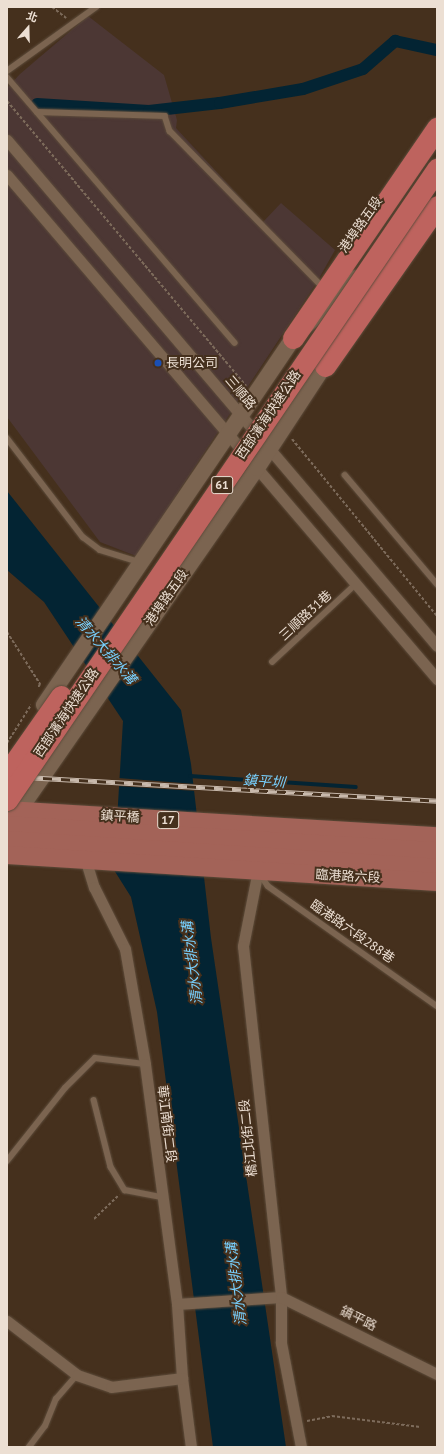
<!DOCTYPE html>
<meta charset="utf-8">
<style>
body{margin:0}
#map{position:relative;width:444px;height:1454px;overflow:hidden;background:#45301d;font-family:"PT Sans","Noto Sans TC",sans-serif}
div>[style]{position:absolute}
.industrial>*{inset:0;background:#4c3734}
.water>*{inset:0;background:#032433}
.pier>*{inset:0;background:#45301d}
.stream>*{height:3.5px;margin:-1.75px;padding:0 1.75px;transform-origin:1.75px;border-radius:1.75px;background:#032433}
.canal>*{height:12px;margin:-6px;padding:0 6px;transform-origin:6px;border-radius:6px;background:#032433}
.path>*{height:2px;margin-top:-1px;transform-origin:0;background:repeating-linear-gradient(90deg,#7d6b5b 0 3px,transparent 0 5px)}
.roads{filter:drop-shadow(0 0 1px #5d4c3b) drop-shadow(0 0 1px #5d4c3b)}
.lane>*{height:5.5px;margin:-2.75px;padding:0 2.75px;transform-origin:2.75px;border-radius:2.75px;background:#7b6450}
.street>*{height:11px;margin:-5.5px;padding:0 5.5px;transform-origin:5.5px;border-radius:5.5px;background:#7b6450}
.secondary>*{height:16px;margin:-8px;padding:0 8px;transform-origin:8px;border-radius:8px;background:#7b6450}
.primary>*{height:18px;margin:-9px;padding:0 9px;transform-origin:9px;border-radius:9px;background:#a36358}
.highway>*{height:21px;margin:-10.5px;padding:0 10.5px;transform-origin:10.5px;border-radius:10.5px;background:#be635e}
.rail>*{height:4.5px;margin-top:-2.25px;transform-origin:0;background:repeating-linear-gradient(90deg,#45301d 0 9px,#c8b9ac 0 18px);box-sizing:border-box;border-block:1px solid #c8b9ac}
.bridges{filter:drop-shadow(0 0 1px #5d4c3b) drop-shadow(0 0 1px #5d4c3b)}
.highway-bridge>*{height:21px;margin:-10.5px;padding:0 10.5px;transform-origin:10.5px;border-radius:10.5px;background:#be635e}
.dots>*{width:11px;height:11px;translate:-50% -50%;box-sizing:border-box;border:2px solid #45301d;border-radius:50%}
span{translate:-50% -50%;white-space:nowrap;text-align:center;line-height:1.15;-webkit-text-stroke:4px #45301d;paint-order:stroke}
.shield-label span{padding:1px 3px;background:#45301d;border:1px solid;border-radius:3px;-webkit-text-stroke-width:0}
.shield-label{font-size:12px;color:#ecdfd3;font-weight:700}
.street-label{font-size:13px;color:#ecdfd3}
.poi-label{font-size:13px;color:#ecdfd3}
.left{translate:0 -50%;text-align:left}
.water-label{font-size:14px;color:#78d1ff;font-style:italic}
.frame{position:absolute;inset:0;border:8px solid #ecdfd3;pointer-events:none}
.north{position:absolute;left:8px;top:8px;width:40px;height:40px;-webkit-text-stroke:3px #45301d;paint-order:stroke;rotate:20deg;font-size:11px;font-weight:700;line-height:16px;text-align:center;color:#ecdfd3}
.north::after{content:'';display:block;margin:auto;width:14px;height:18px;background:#ecdfd3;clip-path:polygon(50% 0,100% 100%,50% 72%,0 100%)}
</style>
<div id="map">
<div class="industrial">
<i style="clip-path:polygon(88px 16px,164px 75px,177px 120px,176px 128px,263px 222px,281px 203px,335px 250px,317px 282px,136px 556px,100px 542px,7px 417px,7px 88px,20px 74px)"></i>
</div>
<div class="water">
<i style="clip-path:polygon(7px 491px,181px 710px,191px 764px,211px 938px,286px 1447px,213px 1447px,157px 1012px,131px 897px,114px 870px,123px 721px,44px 602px,7px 570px)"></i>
</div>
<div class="pier">
<i style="clip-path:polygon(118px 778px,196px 784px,196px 791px,117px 786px)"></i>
</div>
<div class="stream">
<i style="left:190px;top:776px;width:166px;rotate:3.8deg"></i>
</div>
<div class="canal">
<i style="left:37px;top:104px;width:112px;rotate:3.6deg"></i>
<i style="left:149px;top:111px;width:71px;rotate:-6.4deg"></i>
<i style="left:220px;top:103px;width:84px;rotate:-9.6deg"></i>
<i style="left:303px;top:89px;width:63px;rotate:-18.4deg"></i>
<i style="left:363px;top:69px;width:43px;rotate:-41.2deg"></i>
<i style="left:395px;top:41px;width:43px;rotate:12.1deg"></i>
</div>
<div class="path">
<i style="left:52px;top:7px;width:18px;rotate:38deg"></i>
<i style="left:7px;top:101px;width:372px;rotate:50deg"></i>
<i style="left:292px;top:439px;width:229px;rotate:50.7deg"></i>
<i style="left:7px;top:632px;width:62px;rotate:57.6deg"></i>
<i style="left:40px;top:684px;width:4px;rotate:117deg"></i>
<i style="left:7px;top:743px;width:45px;rotate:-57.7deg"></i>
<i style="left:94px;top:1219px;width:35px;rotate:-44deg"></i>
<i style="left:307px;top:1421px;width:25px;rotate:-11deg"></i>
<i style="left:332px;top:1416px;width:89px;rotate:7.1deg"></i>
</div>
<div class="roads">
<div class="lane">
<i style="left:7px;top:71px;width:110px;rotate:-35.7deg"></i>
<i style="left:7px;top:77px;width:350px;rotate:49.4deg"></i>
<i style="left:37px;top:112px;width:128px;rotate:1.8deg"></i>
<i style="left:165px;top:116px;width:16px;rotate:72deg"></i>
<i style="left:170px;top:131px;width:214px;rotate:45.6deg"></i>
<i style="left:7px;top:438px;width:125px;rotate:52.5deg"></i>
<i style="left:83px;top:537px;width:21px;rotate:37deg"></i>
<i style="left:100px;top:550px;width:41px;rotate:17.1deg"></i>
<i style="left:345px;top:475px;width:143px;rotate:49.8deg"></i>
<i style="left:272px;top:662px;width:113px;rotate:-42.9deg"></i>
<i style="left:260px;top:874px;width:14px;rotate:56deg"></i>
<i style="left:268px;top:886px;width:207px;rotate:35.4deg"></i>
<i style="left:94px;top:1100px;width:69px;rotate:75.8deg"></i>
<i style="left:111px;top:1167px;width:27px;rotate:59deg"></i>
<i style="left:125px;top:1190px;width:37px;rotate:11deg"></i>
<i style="left:7px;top:1161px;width:93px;rotate:-51.5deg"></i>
<i style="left:65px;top:1088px;width:42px;rotate:-45deg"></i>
<i style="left:95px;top:1058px;width:50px;rotate:6.8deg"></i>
<i style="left:29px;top:1447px;width:26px;rotate:-53deg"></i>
<i style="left:45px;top:1426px;width:29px;rotate:-68deg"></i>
<i style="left:56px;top:1399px;width:32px;rotate:-49deg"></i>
</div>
<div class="street">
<i style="left:7px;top:140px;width:664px;rotate:49.64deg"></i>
<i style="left:7px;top:175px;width:663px;rotate:49.53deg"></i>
<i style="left:84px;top:855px;width:34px;rotate:73deg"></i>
<i style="left:94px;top:887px;width:69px;rotate:63.4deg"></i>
<i style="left:125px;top:949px;width:117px;rotate:80.1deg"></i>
<i style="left:145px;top:1064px;width:242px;rotate:82.4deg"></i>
<i style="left:177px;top:1304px;width:74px;rotate:86.1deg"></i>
<i style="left:182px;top:1378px;width:70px;rotate:82.6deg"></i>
<i style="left:259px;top:865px;width:83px;rotate:101.2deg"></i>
<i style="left:243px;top:946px;width:353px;rotate:83.8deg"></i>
<i style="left:281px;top:1297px;width:46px;rotate:90deg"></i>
<i style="left:281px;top:1343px;width:106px;rotate:79.1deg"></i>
<i style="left:177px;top:1304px;width:104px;rotate:-3.9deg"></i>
<i style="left:281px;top:1297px;width:174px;rotate:26.3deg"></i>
<i style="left:7px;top:1321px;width:88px;rotate:37.6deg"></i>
<i style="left:77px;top:1375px;width:36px;rotate:19deg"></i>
<i style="left:111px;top:1387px;width:72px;rotate:-7.2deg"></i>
</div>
<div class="secondary">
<i style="left:44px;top:705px;width:443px;rotate:-55.8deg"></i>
<i style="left:293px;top:338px;width:87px;rotate:-43.6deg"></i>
<i style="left:13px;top:819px;width:427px;rotate:-55.2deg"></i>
<i style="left:257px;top:468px;width:133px;rotate:-56.7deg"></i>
</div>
<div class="primary">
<i style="left:7px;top:810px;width:431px;rotate:3.5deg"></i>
<i style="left:7px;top:825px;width:431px;rotate:3.5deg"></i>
<i style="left:7px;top:840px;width:431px;rotate:3.7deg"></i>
<i style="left:7px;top:855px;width:431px;rotate:3.6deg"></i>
</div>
<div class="highway">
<i style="left:293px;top:338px;width:255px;rotate:-55.6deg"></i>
<i style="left:325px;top:366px;width:195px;rotate:-55deg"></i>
</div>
</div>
<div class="rail">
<i style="left:7px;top:776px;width:431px;rotate:3.3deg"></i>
</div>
<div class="bridges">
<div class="highway-bridge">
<i style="left:7px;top:773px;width:94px;rotate:-55deg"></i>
<i style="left:7px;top:800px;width:764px;rotate:-55.73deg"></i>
</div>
</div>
<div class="dots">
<i style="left:158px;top:363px;background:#1a4fb4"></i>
</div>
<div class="shield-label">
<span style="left:222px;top:485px">61</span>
<span style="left:168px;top:820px">17</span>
</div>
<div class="street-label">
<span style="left:361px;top:225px;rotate:-55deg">港埠路五段</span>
<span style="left:240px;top:393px;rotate:50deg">三順路</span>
<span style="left:269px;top:415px;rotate:-56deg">西部濱海快速公路</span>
<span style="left:167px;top:598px;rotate:-55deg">港埠路五段</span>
<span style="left:306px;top:616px;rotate:-43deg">三順路31巷</span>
<span style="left:67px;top:713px;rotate:-56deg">西部濱海快速公路</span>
<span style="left:120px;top:817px;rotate:4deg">鎮平橋</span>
<span style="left:348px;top:877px;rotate:3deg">臨港路六段</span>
<span style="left:352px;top:932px;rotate:35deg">臨港路六段288巷</span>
<span style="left:166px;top:1124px;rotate:83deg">華江南街二段</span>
<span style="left:249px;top:1138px;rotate:-96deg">橋江北街二段</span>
<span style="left:358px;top:1319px;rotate:26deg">鎮平路</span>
</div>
<div class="poi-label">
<span class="left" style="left:166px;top:363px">長明公司</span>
</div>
<div class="water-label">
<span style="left:106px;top:650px;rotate:49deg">清水大排水溝</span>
<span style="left:264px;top:781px;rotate:4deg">鎮平圳</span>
<span style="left:192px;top:963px;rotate:-97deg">清水大排水溝</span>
<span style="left:236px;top:1284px;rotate:-97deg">清水大排水溝</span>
</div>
<div class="frame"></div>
<div class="north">北</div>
</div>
